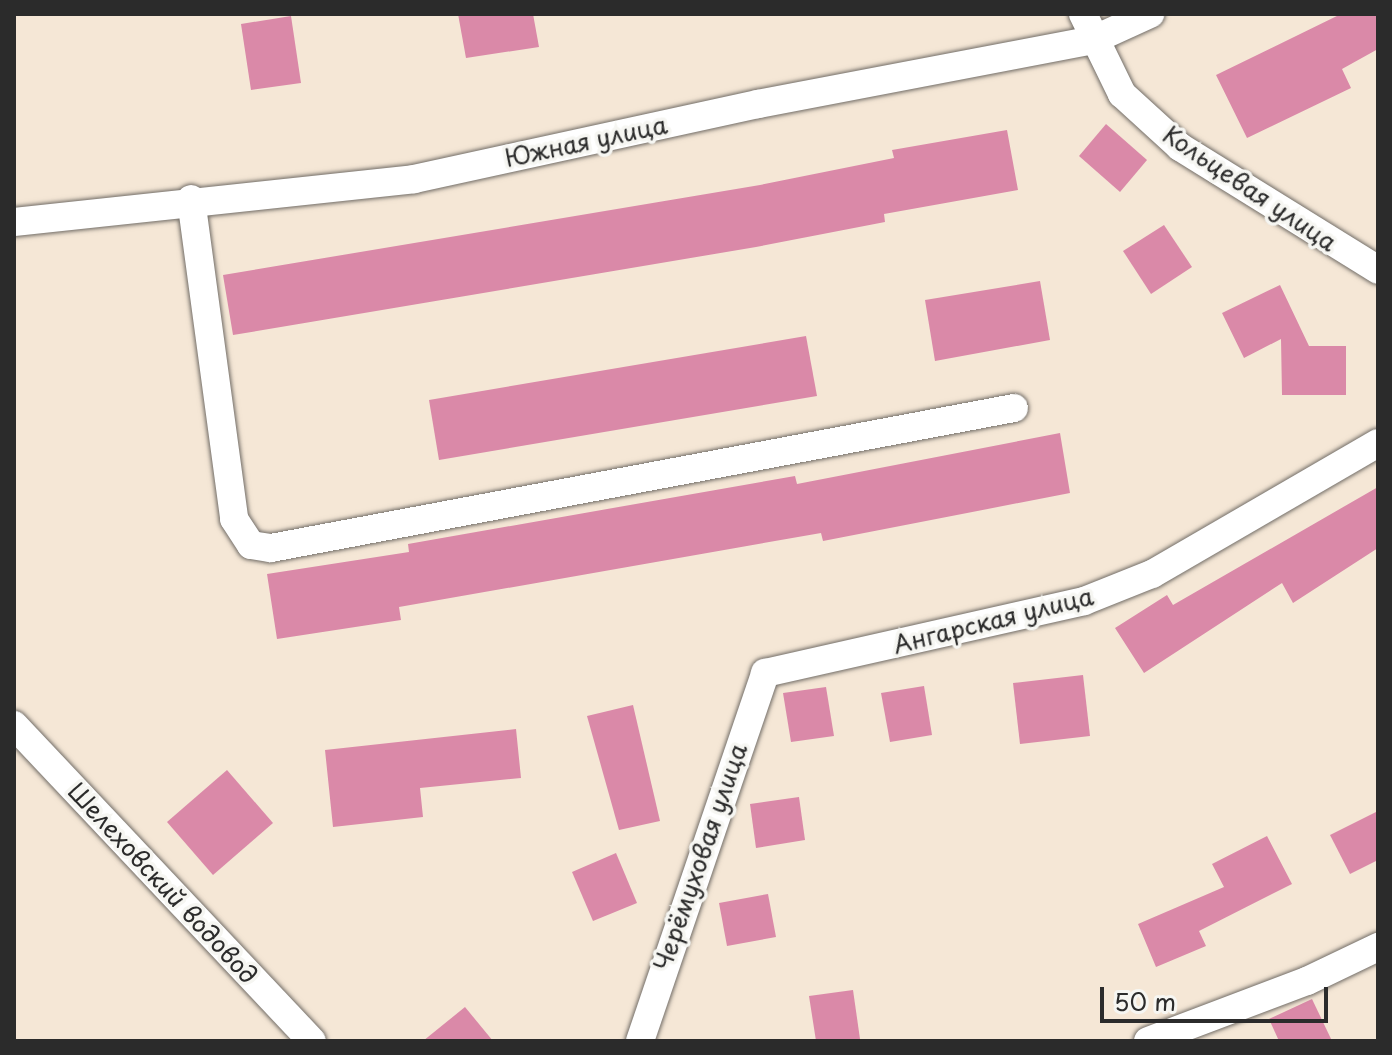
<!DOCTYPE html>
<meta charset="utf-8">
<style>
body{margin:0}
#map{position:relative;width:1392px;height:1055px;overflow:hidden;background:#f5e7d6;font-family:"Playpen Sans",sans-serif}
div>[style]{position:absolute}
.building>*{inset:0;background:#da89a8}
.roads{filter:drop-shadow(0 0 2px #726d67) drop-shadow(0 0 2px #726d67)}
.minor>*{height:28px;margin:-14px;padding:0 14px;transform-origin:14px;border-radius:14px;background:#fff}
span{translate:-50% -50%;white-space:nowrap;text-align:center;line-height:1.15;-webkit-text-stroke:7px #f6f6f2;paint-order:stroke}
.street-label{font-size:24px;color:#2b2b2b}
.frame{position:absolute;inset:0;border:16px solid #2b2b2b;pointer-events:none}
.scale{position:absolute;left:1100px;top:987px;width:228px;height:36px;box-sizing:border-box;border:4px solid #2b2b2b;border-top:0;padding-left:10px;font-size:24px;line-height:28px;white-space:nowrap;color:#2b2b2b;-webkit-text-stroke:6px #f6f6f2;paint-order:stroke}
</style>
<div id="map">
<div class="building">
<i style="clip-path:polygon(458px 14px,533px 14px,539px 47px,466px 58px)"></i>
<i style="clip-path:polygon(1341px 14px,1378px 14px,1378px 49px,1342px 69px,1351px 88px,1247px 138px,1216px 75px)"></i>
<i style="clip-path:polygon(291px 16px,301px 83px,251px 90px,241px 24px)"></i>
<i style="clip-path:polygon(1106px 124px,1147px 160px,1120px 192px,1079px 156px)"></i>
<i style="clip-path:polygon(1007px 130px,1018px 190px,884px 214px,885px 222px,756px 247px,233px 335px,223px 275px,760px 185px,894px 158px,892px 150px)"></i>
<i style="clip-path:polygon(1164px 225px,1192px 267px,1151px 294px,1123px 251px)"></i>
<i style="clip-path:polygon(1040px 281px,1050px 340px,935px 361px,925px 300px)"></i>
<i style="clip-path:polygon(1280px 285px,1309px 346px,1346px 346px,1346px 395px,1282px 395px,1281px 339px,1244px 358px,1222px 313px)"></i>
<i style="clip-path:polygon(806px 336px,817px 396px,439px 460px,429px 400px)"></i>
<i style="clip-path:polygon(1060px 433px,1070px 493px,823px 541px,821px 533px,399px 607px,401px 620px,277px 639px,267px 574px,409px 552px,408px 544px,795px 476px,797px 484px)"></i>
<i style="clip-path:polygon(1378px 487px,1378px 548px,1293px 603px,1282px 583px,1144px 673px,1115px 628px,1167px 595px,1173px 605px)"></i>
<i style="clip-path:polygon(1083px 675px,1090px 736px,1020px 744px,1013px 683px)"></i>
<i style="clip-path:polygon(924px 686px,932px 735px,890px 742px,881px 693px)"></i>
<i style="clip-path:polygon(826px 687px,834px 736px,791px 742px,783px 693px)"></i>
<i style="clip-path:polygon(633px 705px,660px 821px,619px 830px,587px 716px)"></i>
<i style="clip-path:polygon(516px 729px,521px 778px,420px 788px,423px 817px,333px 827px,325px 750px)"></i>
<i style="clip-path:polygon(227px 770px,273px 823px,213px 875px,167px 822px)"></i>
<i style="clip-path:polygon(799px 797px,805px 840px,756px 848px,750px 804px)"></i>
<i style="clip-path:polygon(1378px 811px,1378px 860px,1350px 874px,1330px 835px)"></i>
<i style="clip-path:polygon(1267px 836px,1292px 884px,1199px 931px,1206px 946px,1156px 967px,1138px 924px,1224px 887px,1212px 864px)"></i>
<i style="clip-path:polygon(616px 853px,637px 903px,593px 921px,572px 872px)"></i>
<i style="clip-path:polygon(768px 894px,776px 937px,727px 946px,719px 903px)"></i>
<i style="clip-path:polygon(853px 990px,860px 1039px,816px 1041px,809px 996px)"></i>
<i style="clip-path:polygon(1312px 999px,1332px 1041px,1279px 1041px,1269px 1019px)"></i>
<i style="clip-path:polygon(465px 1007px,493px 1041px,423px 1041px)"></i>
</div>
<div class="roads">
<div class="minor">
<i style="left:1083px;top:14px;width:89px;rotate:64deg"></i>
<i style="left:1122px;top:94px;width:79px;rotate:42.4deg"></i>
<i style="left:1180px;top:147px;width:233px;rotate:31.8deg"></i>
<i style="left:191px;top:199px;width:323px;rotate:82.3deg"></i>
<i style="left:234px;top:519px;width:31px;rotate:57deg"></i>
<i style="left:251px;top:545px;width:20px;rotate:9deg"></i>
<i style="left:271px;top:548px;width:756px;rotate:-10.67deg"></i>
<i style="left:14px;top:222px;width:402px;rotate:-6.1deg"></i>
<i style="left:414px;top:179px;width:352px;rotate:-12.3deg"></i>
<i style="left:758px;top:104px;width:341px;rotate:-10.8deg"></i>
<i style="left:1093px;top:40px;width:63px;rotate:-24.5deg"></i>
<i style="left:14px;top:725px;width:434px;rotate:46.7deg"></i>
<i style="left:640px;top:1041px;width:389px;rotate:-71.2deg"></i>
<i style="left:765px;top:673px;width:327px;rotate:-12.7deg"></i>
<i style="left:1084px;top:601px;width:73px;rotate:-21.7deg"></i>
<i style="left:1152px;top:574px;width:261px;rotate:-30.1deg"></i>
<i style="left:1148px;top:1041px;width:170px;rotate:-20.7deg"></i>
<i style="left:1307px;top:981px;width:79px;rotate:-25.6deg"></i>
</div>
</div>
<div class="street-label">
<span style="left:586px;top:141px;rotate:-12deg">Южная улица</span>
<span style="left:1250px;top:188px;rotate:34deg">Кольцевая улица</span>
<span style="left:993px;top:620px;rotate:-14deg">Ангарская улица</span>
<span style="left:700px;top:857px;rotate:-71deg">Черёмуховая улица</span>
<span style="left:163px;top:883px;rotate:47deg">Шелеховский водовод</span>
</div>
<div class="frame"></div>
<div class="scale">50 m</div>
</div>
